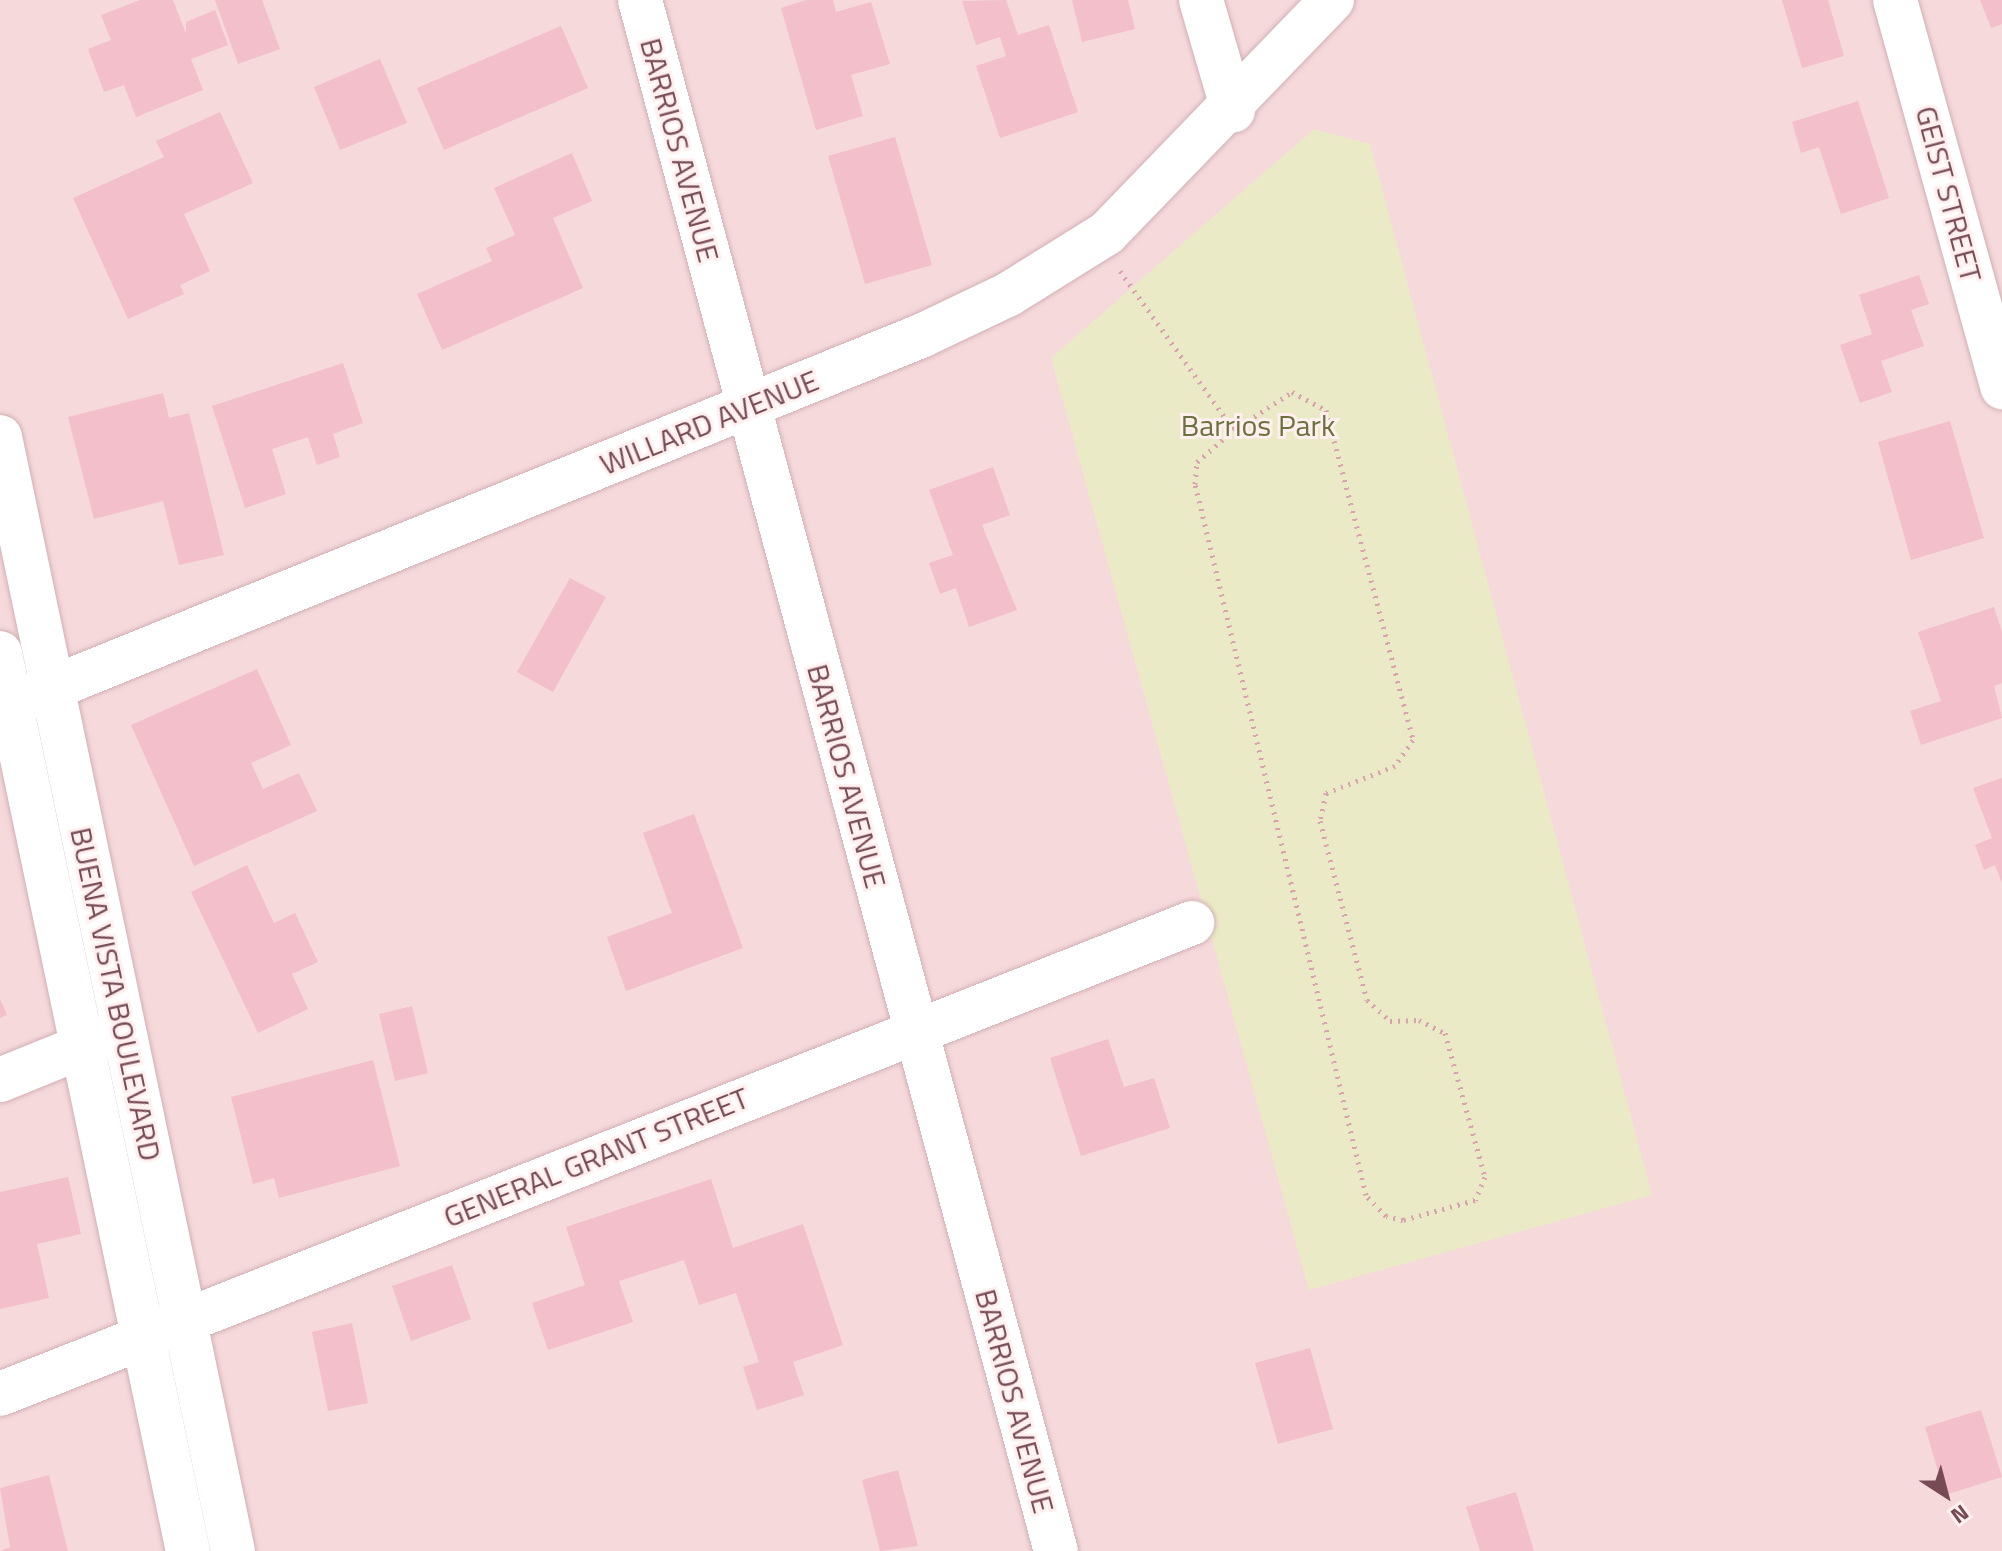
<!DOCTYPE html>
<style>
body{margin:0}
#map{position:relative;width:2002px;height:1551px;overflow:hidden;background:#fde8e8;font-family:"Titillium Web",sans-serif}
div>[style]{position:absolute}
.residential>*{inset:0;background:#f6d9db}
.green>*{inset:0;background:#ebeac6}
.building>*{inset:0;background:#f2bfca}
.path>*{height:5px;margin-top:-2.5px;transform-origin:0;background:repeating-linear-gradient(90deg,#d8a2ae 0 2px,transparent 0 8px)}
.roads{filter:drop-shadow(0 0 2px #d1b0b5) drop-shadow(0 0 2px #d1b0b5)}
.minor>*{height:44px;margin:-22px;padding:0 22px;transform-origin:22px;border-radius:22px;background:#fff}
span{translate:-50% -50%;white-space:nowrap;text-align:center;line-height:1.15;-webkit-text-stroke:6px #ffefef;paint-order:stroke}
.street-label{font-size:30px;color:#774b56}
.park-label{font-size:30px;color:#6c713d}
.north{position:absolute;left:1906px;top:1455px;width:80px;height:80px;-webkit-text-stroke:6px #ffefef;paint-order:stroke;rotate:144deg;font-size:22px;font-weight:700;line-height:32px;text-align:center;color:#774b56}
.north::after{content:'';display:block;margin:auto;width:28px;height:36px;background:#774b56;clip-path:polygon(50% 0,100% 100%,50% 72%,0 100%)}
</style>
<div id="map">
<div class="residential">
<i style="clip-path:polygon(0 0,2002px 0,2002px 1551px,0 1551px)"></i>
</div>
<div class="green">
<i style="clip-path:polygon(1314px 129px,1370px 144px,1652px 1195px,1309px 1290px,1051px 358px)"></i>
</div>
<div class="building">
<i style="clip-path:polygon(140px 0,173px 0,186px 34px,186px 22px,215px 10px,228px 45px,191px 59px,203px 90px,136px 117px,124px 85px,104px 92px,88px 49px,111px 40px,101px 15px)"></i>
<i style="clip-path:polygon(215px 0,262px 0,280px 49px,238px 64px)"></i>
<i style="clip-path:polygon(806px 0,833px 0,836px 12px,871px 2px,890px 64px,851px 75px,863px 116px,816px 130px,781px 8px)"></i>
<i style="clip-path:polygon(1006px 0,1018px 35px,1049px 25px,1078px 112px,1000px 138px,976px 66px,1006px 56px,1000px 37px,976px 45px,962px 1px)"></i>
<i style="clip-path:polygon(1072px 0,1128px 0,1135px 29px,1082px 42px)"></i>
<i style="clip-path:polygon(1782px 0,1828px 0,1844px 56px,1802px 68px)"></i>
<i style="clip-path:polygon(1980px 0,2002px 0,2002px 24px,1991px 28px)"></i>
<i style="clip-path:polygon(561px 26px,588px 88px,444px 150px,417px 88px)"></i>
<i style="clip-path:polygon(380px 59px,407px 123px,340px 150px,314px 87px)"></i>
<i style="clip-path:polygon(1858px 101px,1889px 198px,1841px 214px,1819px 147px,1801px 153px,1792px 122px)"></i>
<i style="clip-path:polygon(220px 112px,253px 183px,184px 214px,210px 271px,180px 285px,184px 294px,128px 319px,73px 198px,164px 157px,156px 141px)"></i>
<i style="clip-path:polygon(895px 137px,932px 265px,865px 284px,828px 156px)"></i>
<i style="clip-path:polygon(572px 153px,592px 201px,553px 218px,583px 288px,442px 350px,417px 294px,492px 261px,486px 248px,515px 235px,494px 188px)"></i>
<i style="clip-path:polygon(1919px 275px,1929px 304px,1911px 310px,1924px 346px,1881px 361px,1892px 392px,1860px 403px,1840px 345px,1872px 334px,1859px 295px)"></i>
<i style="clip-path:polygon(343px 363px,363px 423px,333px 434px,340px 457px,317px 465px,308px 437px,272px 449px,286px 494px,245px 508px,212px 406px)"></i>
<i style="clip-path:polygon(163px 393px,169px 418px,189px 413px,224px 555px,179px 565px,163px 501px,94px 519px,68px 417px)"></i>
<i style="clip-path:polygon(1950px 421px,1984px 538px,1911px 560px,1878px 442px)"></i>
<i style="clip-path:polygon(993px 467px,1010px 515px,982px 525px,1017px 610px,969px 627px,956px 588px,940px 594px,929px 563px,953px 555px,929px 490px)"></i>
<i style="clip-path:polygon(570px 578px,606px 597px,553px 692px,517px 672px)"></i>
<i style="clip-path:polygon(1994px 607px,2002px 632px,2002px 683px,1994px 686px,2002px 718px,1921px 745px,1910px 711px,1941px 701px,1918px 632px)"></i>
<i style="clip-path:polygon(257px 669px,291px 745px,251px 763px,263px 789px,299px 773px,317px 811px,194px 866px,131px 725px)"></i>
<i style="clip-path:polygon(2002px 778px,2002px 883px,1995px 865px,1984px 870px,1975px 845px,1992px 838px,1973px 788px)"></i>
<i style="clip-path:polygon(694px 814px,743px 948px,626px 991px,607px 937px,672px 913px,643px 833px)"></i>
<i style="clip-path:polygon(247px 865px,274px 923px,295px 913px,318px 962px,292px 974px,308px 1009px,258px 1033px,191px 892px)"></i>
<i style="clip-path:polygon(0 999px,7px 1015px,0 1018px)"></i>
<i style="clip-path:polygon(412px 1006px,428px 1073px,395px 1081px,379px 1014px)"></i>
<i style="clip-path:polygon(1108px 1039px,1124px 1087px,1154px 1078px,1170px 1128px,1081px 1156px,1050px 1058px)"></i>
<i style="clip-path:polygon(373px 1060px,400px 1166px,279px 1198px,274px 1178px,253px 1184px,231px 1097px)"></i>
<i style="clip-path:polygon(68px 1177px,81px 1234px,37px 1244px,49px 1298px,0 1309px,0 1192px)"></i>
<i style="clip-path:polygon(711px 1179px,733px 1248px,803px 1224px,843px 1345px,793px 1362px,804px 1395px,757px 1410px,743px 1367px,759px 1362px,736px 1293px,699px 1305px,684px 1260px,619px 1281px,633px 1322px,548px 1350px,532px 1303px,585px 1285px,566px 1227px)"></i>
<i style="clip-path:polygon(452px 1265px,471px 1319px,411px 1341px,392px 1286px)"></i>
<i style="clip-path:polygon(352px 1323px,368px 1403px,328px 1411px,312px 1332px)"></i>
<i style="clip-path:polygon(1310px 1348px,1333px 1429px,1278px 1444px,1255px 1363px)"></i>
<i style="clip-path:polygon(1981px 1410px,2002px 1477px,1945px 1495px,1925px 1427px)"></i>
<i style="clip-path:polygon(898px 1470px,918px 1546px,880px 1551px,862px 1480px)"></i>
<i style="clip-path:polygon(49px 1475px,68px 1551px,0 1551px,10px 1547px,0 1488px)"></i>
<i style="clip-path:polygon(1516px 1492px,1534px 1551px,1480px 1551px,1466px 1507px)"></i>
</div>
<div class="path">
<i style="left:1120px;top:271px;width:196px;rotate:54.4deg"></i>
<i style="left:1234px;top:430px;width:69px;rotate:-33.2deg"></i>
<i style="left:1292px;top:392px;width:38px;rotate:28deg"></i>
<i style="left:1326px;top:410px;width:341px;rotate:75.2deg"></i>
<i style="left:1413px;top:740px;width:32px;rotate:125deg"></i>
<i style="left:1395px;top:766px;width:74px;rotate:158.6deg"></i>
<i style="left:1326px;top:793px;width:29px;rotate:102deg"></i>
<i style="left:1320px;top:821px;width:185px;rotate:75.3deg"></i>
<i style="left:1367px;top:1000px;width:31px;rotate:42deg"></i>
<i style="left:1390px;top:1021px;width:29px;rotate:-2deg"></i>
<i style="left:1419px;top:1020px;width:29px;rotate:27deg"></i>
<i style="left:1445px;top:1033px;width:149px;rotate:74.5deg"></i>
<i style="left:1485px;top:1177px;width:25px;rotate:113deg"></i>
<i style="left:1475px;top:1200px;width:75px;rotate:164.5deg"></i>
<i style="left:1403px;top:1220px;width:17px;rotate:-167deg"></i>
<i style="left:1386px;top:1216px;width:29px;rotate:-134deg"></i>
<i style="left:1366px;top:1195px;width:731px;rotate:-103.52deg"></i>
<i style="left:1195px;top:484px;width:22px;rotate:-85deg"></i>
<i style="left:1197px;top:462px;width:49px;rotate:-40.9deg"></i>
</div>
<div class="roads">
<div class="minor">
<i style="left:640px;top:0;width:1606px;rotate:74.99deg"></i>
<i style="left:1201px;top:0;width:115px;rotate:73.8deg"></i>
<i style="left:1895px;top:0;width:402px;rotate:74.5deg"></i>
<i style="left:0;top:437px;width:1138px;rotate:78.19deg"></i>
<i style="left:0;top:653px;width:917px;rotate:78.18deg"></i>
<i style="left:0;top:709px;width:994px;rotate:-22.05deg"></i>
<i style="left:921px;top:336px;width:98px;rotate:-25.5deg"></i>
<i style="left:1009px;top:294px;width:115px;rotate:-31.9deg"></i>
<i style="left:1107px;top:233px;width:324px;rotate:-46deg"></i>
<i style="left:0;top:1080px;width:120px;rotate:-22.1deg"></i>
<i style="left:0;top:1394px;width:1282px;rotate:-21.56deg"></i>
</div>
</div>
<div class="street-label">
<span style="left:680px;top:150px;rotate:75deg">BARRIOS AVENUE</span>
<span style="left:1949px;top:194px;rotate:75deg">GEIST STREET</span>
<span style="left:709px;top:422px;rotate:-22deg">WILLARD AVENUE</span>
<span style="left:847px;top:776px;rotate:75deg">BARRIOS AVENUE</span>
<span style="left:116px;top:994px;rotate:78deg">BUENA VISTA BOULEVARD</span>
<span style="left:596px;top:1157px;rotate:-22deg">GENERAL GRANT STREET</span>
<span style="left:1015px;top:1401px;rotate:75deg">BARRIOS AVENUE</span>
</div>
<div class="park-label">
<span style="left:1258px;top:425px">Barrios Park</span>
</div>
<div class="north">N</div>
</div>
